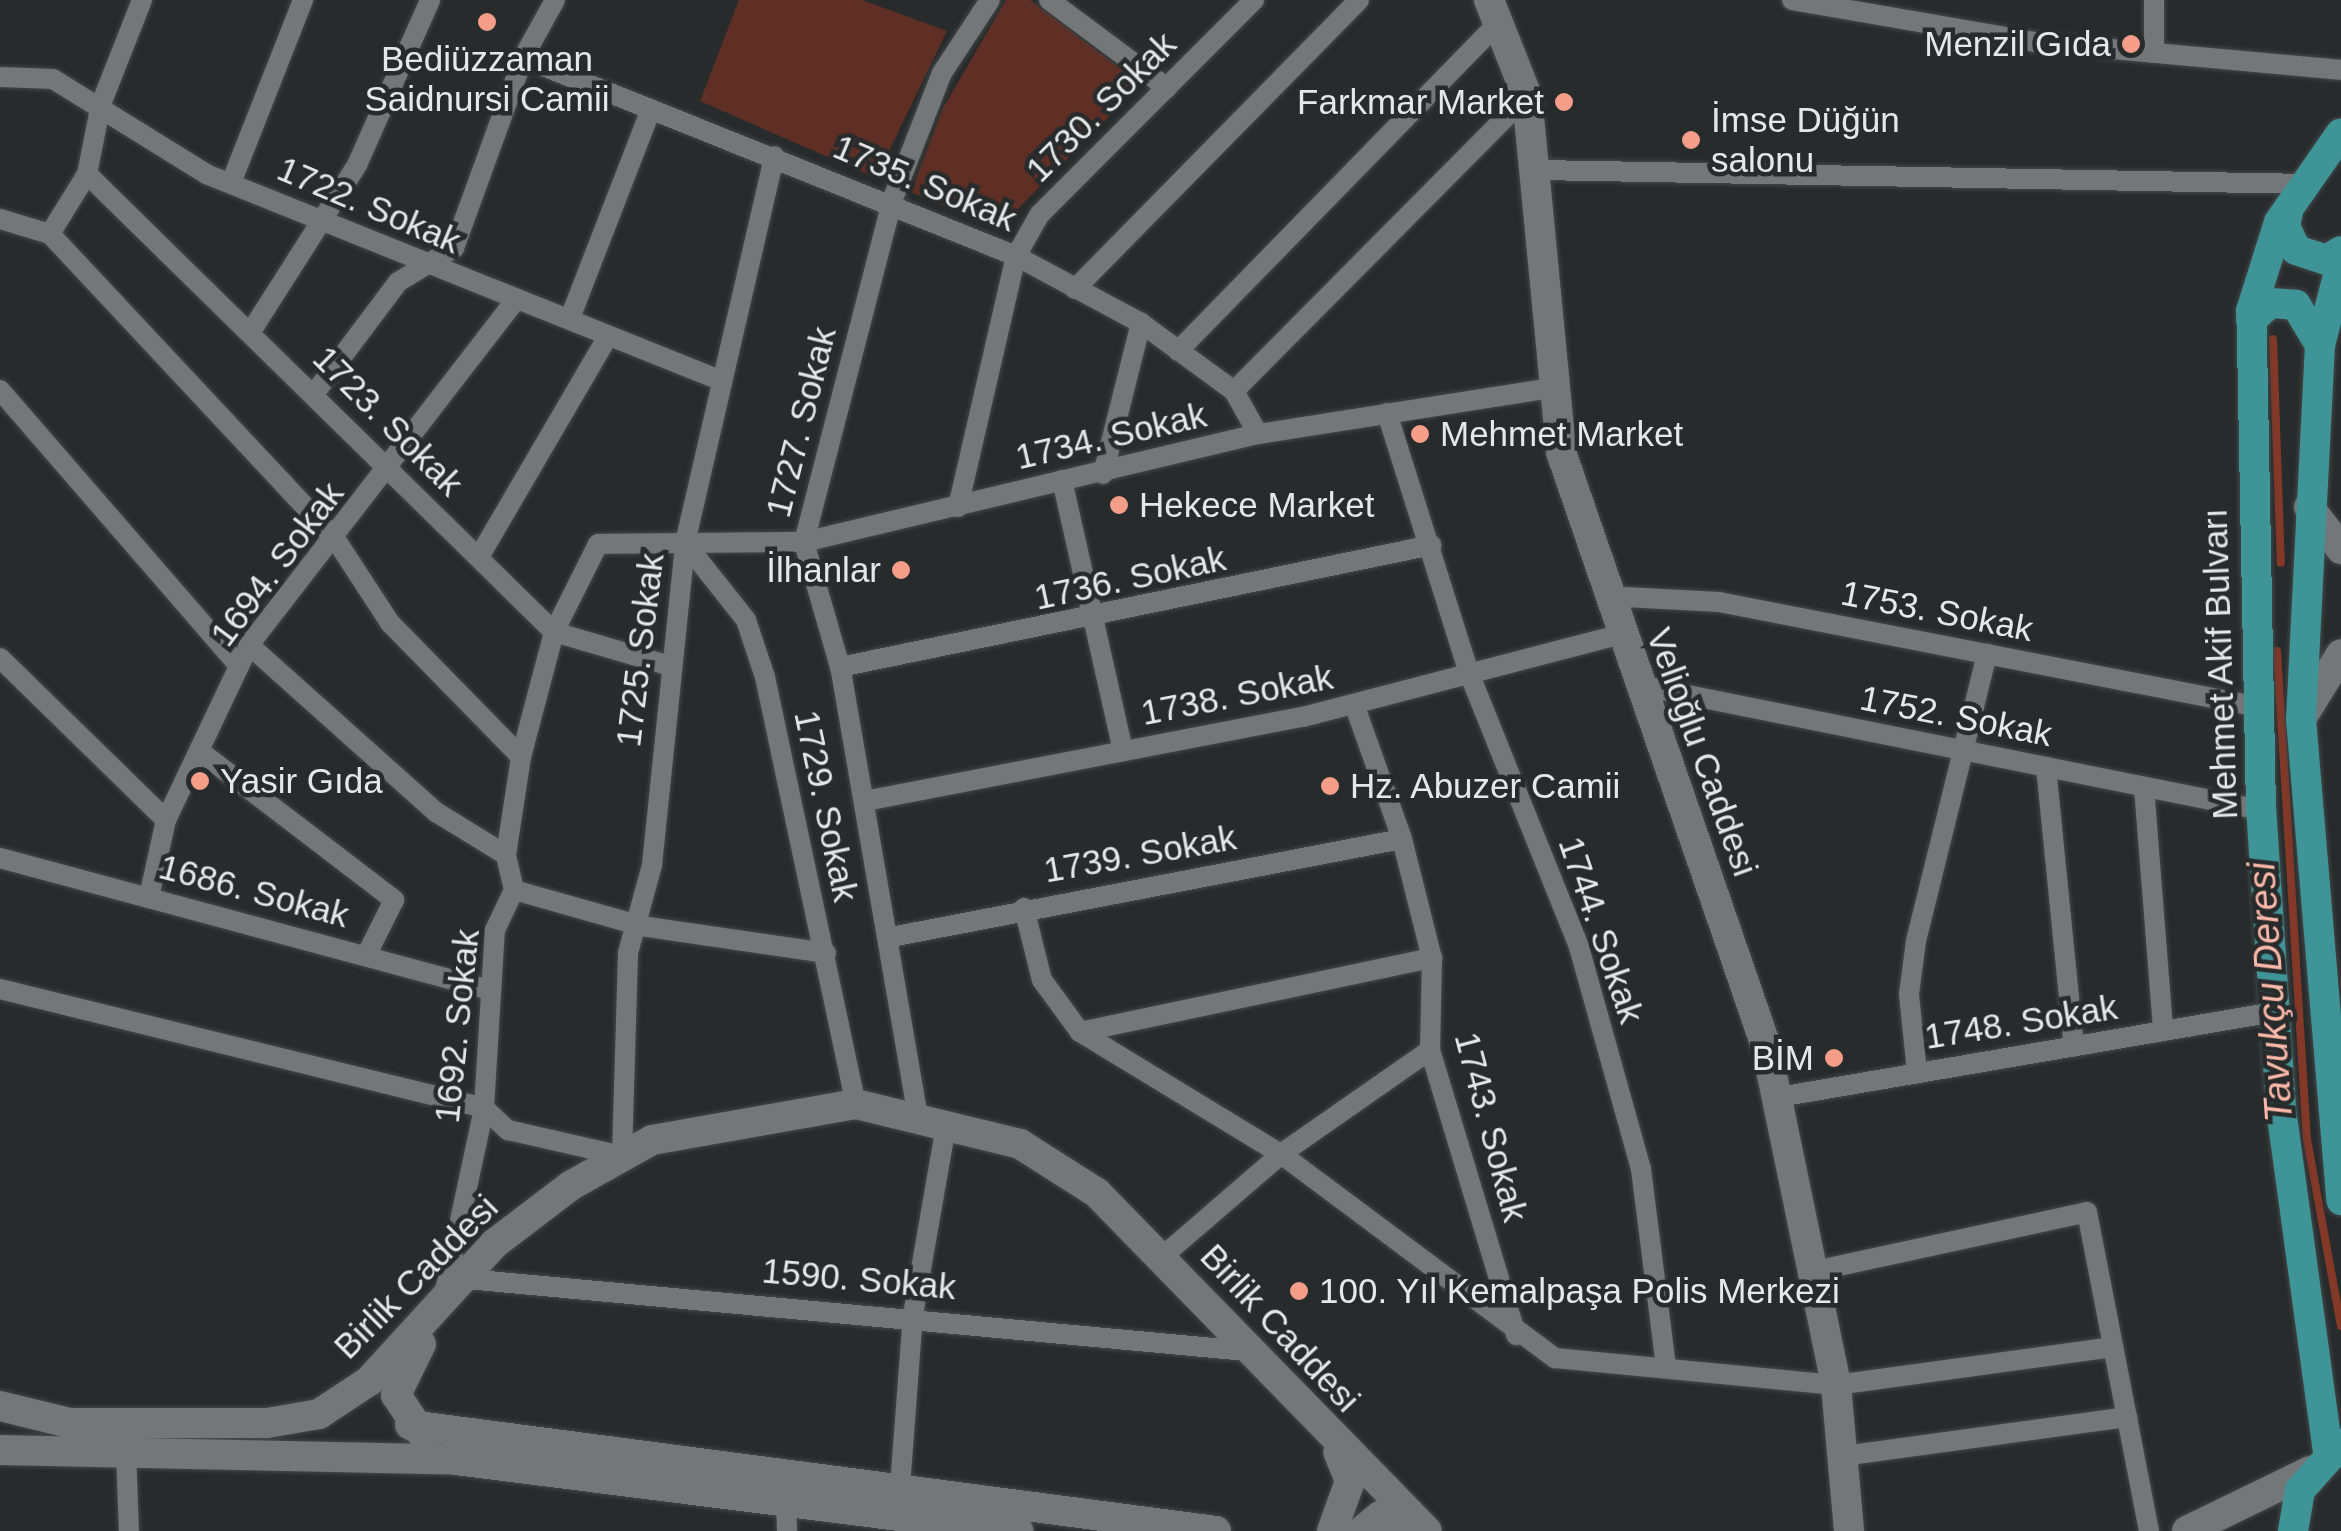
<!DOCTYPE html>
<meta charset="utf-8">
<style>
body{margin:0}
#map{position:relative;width:2341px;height:1531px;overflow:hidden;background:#272b2b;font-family:Helvetica,sans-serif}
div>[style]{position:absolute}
.green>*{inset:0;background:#5f2f25}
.stream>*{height:8px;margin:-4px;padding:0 4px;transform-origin:4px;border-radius:4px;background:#833828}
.roads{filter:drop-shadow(0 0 2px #434747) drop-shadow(0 0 2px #434747)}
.street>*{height:20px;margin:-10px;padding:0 10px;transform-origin:10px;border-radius:10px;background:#737777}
.secondary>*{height:30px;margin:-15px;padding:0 15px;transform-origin:15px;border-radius:15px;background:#737777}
.primary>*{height:30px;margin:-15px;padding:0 15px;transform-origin:15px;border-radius:15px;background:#3f9497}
.dots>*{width:28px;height:28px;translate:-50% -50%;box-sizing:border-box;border:5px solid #272b2b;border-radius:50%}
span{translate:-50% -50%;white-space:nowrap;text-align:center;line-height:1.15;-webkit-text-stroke:9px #272b2b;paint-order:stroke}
.poi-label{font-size:35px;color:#e5e8e8}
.right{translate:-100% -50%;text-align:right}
.left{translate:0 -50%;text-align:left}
.street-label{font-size:35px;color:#e5e8e8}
.water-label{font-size:38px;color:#fcb8a8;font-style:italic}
</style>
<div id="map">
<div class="green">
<i style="clip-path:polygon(739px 0,862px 0,947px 31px,876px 178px,700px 101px)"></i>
<i style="clip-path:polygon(1006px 0,1030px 0,1141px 84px,998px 229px,911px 192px,943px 108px)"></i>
</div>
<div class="stream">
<i style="left:2273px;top:339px;width:224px;rotate:88deg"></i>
<i style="left:2277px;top:651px;width:489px;rotate:86.5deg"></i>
<i style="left:2307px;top:1139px;width:190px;rotate:79.7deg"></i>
</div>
<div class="roads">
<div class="street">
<i style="left:142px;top:0;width:112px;rotate:111.5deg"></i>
<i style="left:101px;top:104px;width:71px;rotate:101.3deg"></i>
<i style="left:87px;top:174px;width:70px;rotate:121.7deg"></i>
<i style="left:50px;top:234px;width:415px;rotate:46.9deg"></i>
<i style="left:334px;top:537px;width:103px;rotate:56.9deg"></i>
<i style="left:390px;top:623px;width:187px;rotate:45.6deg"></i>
<i style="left:1049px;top:0;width:147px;rotate:36.7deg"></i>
<i style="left:1792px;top:0;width:247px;rotate:9.8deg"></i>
<i style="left:2035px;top:42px;width:307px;rotate:5.2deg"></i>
<i style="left:2154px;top:0;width:53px;rotate:90deg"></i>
<i style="left:523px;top:58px;width:531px;rotate:21.88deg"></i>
<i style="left:1016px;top:256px;width:142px;rotate:28.2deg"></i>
<i style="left:1141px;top:323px;width:115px;rotate:36.2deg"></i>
<i style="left:1234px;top:391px;width:49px;rotate:60.8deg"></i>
<i style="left:0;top:77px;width:53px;rotate:2.2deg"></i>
<i style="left:53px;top:79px;width:180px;rotate:31.8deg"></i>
<i style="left:206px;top:174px;width:556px;rotate:21.86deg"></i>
<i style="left:1538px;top:170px;width:768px;rotate:1.04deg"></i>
<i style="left:87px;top:174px;width:654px;rotate:44.44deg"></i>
<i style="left:554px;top:632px;width:121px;rotate:16.3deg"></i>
<i style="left:231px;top:183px;width:197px;rotate:-68.5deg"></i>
<i style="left:0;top:219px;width:52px;rotate:16.7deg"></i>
<i style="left:1075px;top:289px;width:405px;rotate:-45.5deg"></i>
<i style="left:570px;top:318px;width:224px;rotate:-68.8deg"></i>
<i style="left:250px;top:333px;width:199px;rotate:-57.5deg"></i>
<i style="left:357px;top:165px;width:180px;rotate:-66.1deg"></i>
<i style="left:1178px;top:351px;width:458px;rotate:-45.7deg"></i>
<i style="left:0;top:390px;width:365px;rotate:49.1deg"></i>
<i style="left:1234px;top:391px;width:416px;rotate:-45.2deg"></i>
<i style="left:314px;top:394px;width:140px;rotate:-53.1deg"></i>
<i style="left:398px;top:282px;width:66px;rotate:-31.3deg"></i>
<i style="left:454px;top:248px;width:202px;rotate:-70deg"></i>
<i style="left:523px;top:58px;width:66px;rotate:-61.1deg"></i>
<i style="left:1387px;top:413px;width:273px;rotate:72.5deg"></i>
<i style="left:1469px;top:673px;width:295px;rotate:68.1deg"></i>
<i style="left:1579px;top:947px;width:230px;rotate:74.4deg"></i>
<i style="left:1641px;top:1169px;width:200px;rotate:82.8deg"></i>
<i style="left:1103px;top:474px;width:156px;rotate:-75.9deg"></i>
<i style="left:1062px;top:480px;width:278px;rotate:77.3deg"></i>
<i style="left:958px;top:507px;width:258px;rotate:-77deg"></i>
<i style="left:1016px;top:256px;width:48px;rotate:-60.3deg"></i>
<i style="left:1040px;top:214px;width:303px;rotate:-45deg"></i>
<i style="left:685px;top:543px;width:98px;rotate:51.6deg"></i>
<i style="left:746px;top:620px;width:60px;rotate:71.6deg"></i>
<i style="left:765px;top:677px;width:437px;rotate:78deg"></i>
<i style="left:479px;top:557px;width:250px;rotate:-59.7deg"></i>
<i style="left:1606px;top:596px;width:113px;rotate:3deg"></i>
<i style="left:1719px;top:602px;width:545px;rotate:11deg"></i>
<i style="left:249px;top:645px;width:251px;rotate:41.8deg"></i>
<i style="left:436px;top:812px;width:82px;rotate:31.6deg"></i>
<i style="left:0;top:658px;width:232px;rotate:44.3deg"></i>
<i style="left:840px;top:667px;width:604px;rotate:-11.64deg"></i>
<i style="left:1638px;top:685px;width:635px;rotate:11.35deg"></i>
<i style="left:1354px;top:704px;width:143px;rotate:70.4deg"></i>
<i style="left:1402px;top:839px;width:123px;rotate:75.9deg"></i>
<i style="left:1432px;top:958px;width:92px;rotate:91.2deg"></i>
<i style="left:1430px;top:1050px;width:298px;rotate:73.2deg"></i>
<i style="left:202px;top:753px;width:242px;rotate:37.4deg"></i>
<i style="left:394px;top:900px;width:60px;rotate:116.6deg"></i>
<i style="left:2046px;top:767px;width:281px;rotate:84.3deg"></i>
<i style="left:2144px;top:787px;width:245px;rotate:85.5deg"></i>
<i style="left:865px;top:801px;width:446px;rotate:-10.9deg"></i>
<i style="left:1303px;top:717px;width:325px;rotate:-14.6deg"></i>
<i style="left:0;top:858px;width:507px;rotate:15.08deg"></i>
<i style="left:514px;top:890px;width:132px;rotate:15.8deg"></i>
<i style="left:641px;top:926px;width:187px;rotate:8.3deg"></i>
<i style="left:149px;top:897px;width:79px;rotate:-77.6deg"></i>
<i style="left:166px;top:820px;width:194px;rotate:-64.6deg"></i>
<i style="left:249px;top:645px;width:435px;rotate:-52.3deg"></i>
<i style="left:1024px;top:908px;width:74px;rotate:76deg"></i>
<i style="left:1042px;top:980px;width:64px;rotate:53.8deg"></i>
<i style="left:1080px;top:1032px;width:235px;rotate:31.3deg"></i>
<i style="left:1281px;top:1154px;width:342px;rotate:36.7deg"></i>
<i style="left:1555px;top:1358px;width:282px;rotate:5.5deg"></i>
<i style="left:1836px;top:1385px;width:280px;rotate:-7.8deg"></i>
<i style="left:891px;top:937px;width:520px;rotate:-10.86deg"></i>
<i style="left:0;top:989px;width:498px;rotate:13.8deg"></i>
<i style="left:484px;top:1108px;width:33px;rotate:43deg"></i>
<i style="left:508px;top:1130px;width:117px;rotate:12.8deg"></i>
<i style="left:622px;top:1156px;width:203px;rotate:-88.3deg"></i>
<i style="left:628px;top:953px;width:91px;rotate:-74.7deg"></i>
<i style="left:652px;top:865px;width:324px;rotate:-84.1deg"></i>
<i style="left:685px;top:543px;width:397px;rotate:-77deg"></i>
<i style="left:1080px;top:1032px;width:360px;rotate:-11.9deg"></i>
<i style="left:1917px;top:1072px;width:78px;rotate:-95.9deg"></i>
<i style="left:1909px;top:994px;width:53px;rotate:-82.5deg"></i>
<i style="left:1916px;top:941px;width:296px;rotate:-76.1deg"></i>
<i style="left:1779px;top:1097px;width:502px;rotate:-9.74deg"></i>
<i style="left:918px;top:1117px;width:457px;rotate:-99.8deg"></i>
<i style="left:840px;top:667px;width:130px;rotate:-106.1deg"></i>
<i style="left:804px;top:542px;width:352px;rotate:-75.5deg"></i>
<i style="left:892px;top:201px;width:137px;rotate:-68.7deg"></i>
<i style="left:942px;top:73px;width:87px;rotate:-56.7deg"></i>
<i style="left:1163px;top:1256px;width:156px;rotate:-40.8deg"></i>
<i style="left:1281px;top:1154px;width:182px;rotate:-34.9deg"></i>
<i style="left:1815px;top:1271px;width:278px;rotate:-12.2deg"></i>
<i style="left:2087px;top:1212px;width:325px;rotate:79deg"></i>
<i style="left:467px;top:1279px;width:782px;rotate:5.28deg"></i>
<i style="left:444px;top:1295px;width:191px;rotate:-77.9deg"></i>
<i style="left:484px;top:1108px;width:178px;rotate:-86.5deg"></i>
<i style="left:495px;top:930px;width:44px;rotate:-64.6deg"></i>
<i style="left:514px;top:890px;width:36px;rotate:-103deg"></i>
<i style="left:506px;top:855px;width:99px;rotate:-81.3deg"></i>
<i style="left:521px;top:757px;width:129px;rotate:-75.2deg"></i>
<i style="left:554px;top:632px;width:98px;rotate:-63.4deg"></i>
<i style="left:598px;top:544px;width:206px;rotate:-0.6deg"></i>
<i style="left:804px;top:542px;width:467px;rotate:-13.4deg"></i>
<i style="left:1258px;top:434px;width:299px;rotate:-8.9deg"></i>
<i style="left:126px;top:1451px;width:80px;rotate:87.9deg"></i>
<i style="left:1843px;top:1456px;width:287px;rotate:-7.8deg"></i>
<i style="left:899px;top:1500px;width:186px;rotate:-85.7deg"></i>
<i style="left:913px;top:1315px;width:197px;rotate:-80.1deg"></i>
<i style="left:786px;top:1501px;width:30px;rotate:88deg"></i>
</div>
<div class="secondary">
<i style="left:1489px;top:0;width:103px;rotate:68.4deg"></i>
<i style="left:1527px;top:96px;width:358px;rotate:84.5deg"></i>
<i style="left:1561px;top:452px;width:628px;rotate:70.96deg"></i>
<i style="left:1766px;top:1046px;width:346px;rotate:78.3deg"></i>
<i style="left:1836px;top:1385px;width:147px;rotate:84.9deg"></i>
<i style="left:2309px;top:507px;width:53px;rotate:52.7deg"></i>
<i style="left:2301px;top:719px;width:76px;rotate:-58.4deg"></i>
<i style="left:421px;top:1344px;width:57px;rotate:116.1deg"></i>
<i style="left:396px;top:1395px;width:50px;rotate:56.3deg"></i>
<i style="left:0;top:1406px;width:72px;rotate:13.7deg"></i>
<i style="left:70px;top:1423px;width:197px"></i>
<i style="left:267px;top:1423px;width:53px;rotate:-9.8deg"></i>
<i style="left:319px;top:1414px;width:60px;rotate:-33.4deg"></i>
<i style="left:369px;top:1381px;width:185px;rotate:-47.6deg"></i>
<i style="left:494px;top:1244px;width:96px;rotate:-37.3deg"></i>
<i style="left:570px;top:1186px;width:94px;rotate:-29.3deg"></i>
<i style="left:652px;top:1140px;width:207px;rotate:-10deg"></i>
<i style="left:856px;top:1104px;width:169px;rotate:13.7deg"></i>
<i style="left:1020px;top:1144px;width:91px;rotate:32.5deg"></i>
<i style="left:1097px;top:1193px;width:472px;rotate:45.7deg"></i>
<i style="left:410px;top:1425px;width:813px;rotate:7.49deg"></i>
<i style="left:0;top:1450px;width:448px;rotate:1.2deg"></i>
<i style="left:448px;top:1459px;width:575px;rotate:7.2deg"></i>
<i style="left:1332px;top:1531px;width:53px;rotate:-70.2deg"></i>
<i style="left:1350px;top:1481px;width:31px;rotate:-112deg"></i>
<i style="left:1362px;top:1531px;width:23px;rotate:-40deg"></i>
<i style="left:1380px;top:1516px;width:35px;rotate:7deg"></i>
<i style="left:2187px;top:1531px;width:137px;rotate:-26deg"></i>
</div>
<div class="primary">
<i style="left:2289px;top:208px;width:18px;rotate:103deg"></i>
<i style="left:2285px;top:226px;width:26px;rotate:65deg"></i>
<i style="left:2296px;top:250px;width:32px;rotate:18deg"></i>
<i style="left:2326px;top:260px;width:17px;rotate:-31deg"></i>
<i style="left:2341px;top:264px;width:84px;rotate:104.5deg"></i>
<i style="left:2320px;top:345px;width:374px;rotate:92.9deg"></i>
<i style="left:2301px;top:719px;width:483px;rotate:85.2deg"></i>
<i style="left:2251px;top:320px;width:25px;rotate:-42deg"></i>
<i style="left:2270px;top:303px;width:26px;rotate:4deg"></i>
<i style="left:2296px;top:305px;width:47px;rotate:59deg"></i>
<i style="left:2328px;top:1452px;width:347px;rotate:-97.8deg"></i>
<i style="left:2281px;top:1108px;width:299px;rotate:-93.8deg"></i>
<i style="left:2261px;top:810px;width:499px;rotate:-91.1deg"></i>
<i style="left:2251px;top:311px;width:93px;rotate:-72.5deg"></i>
<i style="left:2279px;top:222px;width:108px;rotate:-55.1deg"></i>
<i style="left:2293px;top:1531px;width:42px;rotate:-80.3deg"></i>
<i style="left:2300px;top:1490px;width:62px;rotate:-48.3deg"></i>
</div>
</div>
<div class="dots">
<i style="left:487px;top:22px;background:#f49e8a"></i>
<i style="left:2131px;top:44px;background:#f49e8a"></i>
<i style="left:1564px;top:102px;background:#f49e8a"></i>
<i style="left:1691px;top:140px;background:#f49e8a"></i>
<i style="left:1420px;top:434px;background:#f49e8a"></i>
<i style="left:1119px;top:505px;background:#f49e8a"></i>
<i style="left:901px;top:570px;background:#f49e8a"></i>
<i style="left:200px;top:781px;background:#f49e8a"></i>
<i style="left:1330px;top:786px;background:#f49e8a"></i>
<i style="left:1834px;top:1058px;background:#f49e8a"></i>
<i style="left:1299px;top:1291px;background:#f49e8a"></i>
</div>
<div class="poi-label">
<span class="right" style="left:2111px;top:44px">Menzil Gıda</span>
<span style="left:487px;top:79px">Bediüzzaman<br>Saidnursi Camii</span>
<span class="right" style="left:1544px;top:102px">Farkmar Market</span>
<span class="left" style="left:1711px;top:140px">İmse Düğün<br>salonu</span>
<span class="left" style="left:1440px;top:434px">Mehmet Market</span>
<span class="left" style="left:1139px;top:505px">Hekece Market</span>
<span class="right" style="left:881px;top:570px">İlhanlar</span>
<span class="left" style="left:220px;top:781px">Yasir Gıda</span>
<span class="left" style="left:1350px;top:786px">Hz. Abuzer Camii</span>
<span class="right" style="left:1814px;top:1058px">BİM</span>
<span class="left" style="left:1319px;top:1291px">100. Yıl Kemalpaşa Polis Merkezi</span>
</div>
<div class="street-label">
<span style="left:1101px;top:107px;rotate:-45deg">1730. Sokak</span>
<span style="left:925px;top:183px;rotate:23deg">1735. Sokak</span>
<span style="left:369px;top:205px;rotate:23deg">1722. Sokak</span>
<span style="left:388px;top:421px;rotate:45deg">1723. Sokak</span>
<span style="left:801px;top:422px;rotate:-76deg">1727. Sokak</span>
<span style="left:1111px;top:436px;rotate:-13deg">1734. Sokak</span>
<span style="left:277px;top:564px;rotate:-53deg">1694. Sokak</span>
<span style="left:1130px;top:578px;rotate:-12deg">1736. Sokak</span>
<span style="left:1937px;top:611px;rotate:11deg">1753. Sokak</span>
<span style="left:640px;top:650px;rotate:-83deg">1725. Sokak</span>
<span style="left:2220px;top:664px;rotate:-92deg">Mehmet Akif Bulvarı</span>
<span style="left:1237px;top:695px;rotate:-11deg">1738. Sokak</span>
<span style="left:1956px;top:716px;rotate:11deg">1752. Sokak</span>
<span style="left:1702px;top:752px;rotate:70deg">Velioğlu Caddesi</span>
<span style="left:826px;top:806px;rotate:78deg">1729. Sokak</span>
<span style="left:1140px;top:854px;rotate:-10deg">1739. Sokak</span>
<span style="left:254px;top:891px;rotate:15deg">1686. Sokak</span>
<span style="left:1601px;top:930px;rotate:71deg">1744. Sokak</span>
<span style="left:2021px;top:1022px;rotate:-9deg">1748. Sokak</span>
<span style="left:457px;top:1026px;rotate:-84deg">1692. Sokak</span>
<span style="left:1491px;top:1127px;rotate:75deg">1743. Sokak</span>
<span style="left:416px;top:1277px;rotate:-45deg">Birlik Caddesi</span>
<span style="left:859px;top:1279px;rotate:5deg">1590. Sokak</span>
<span style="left:1280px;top:1328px;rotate:47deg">Birlik Caddesi</span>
</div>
<div class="water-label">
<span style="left:2271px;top:992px;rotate:-94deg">Tavukçu Deresi</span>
</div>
</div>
